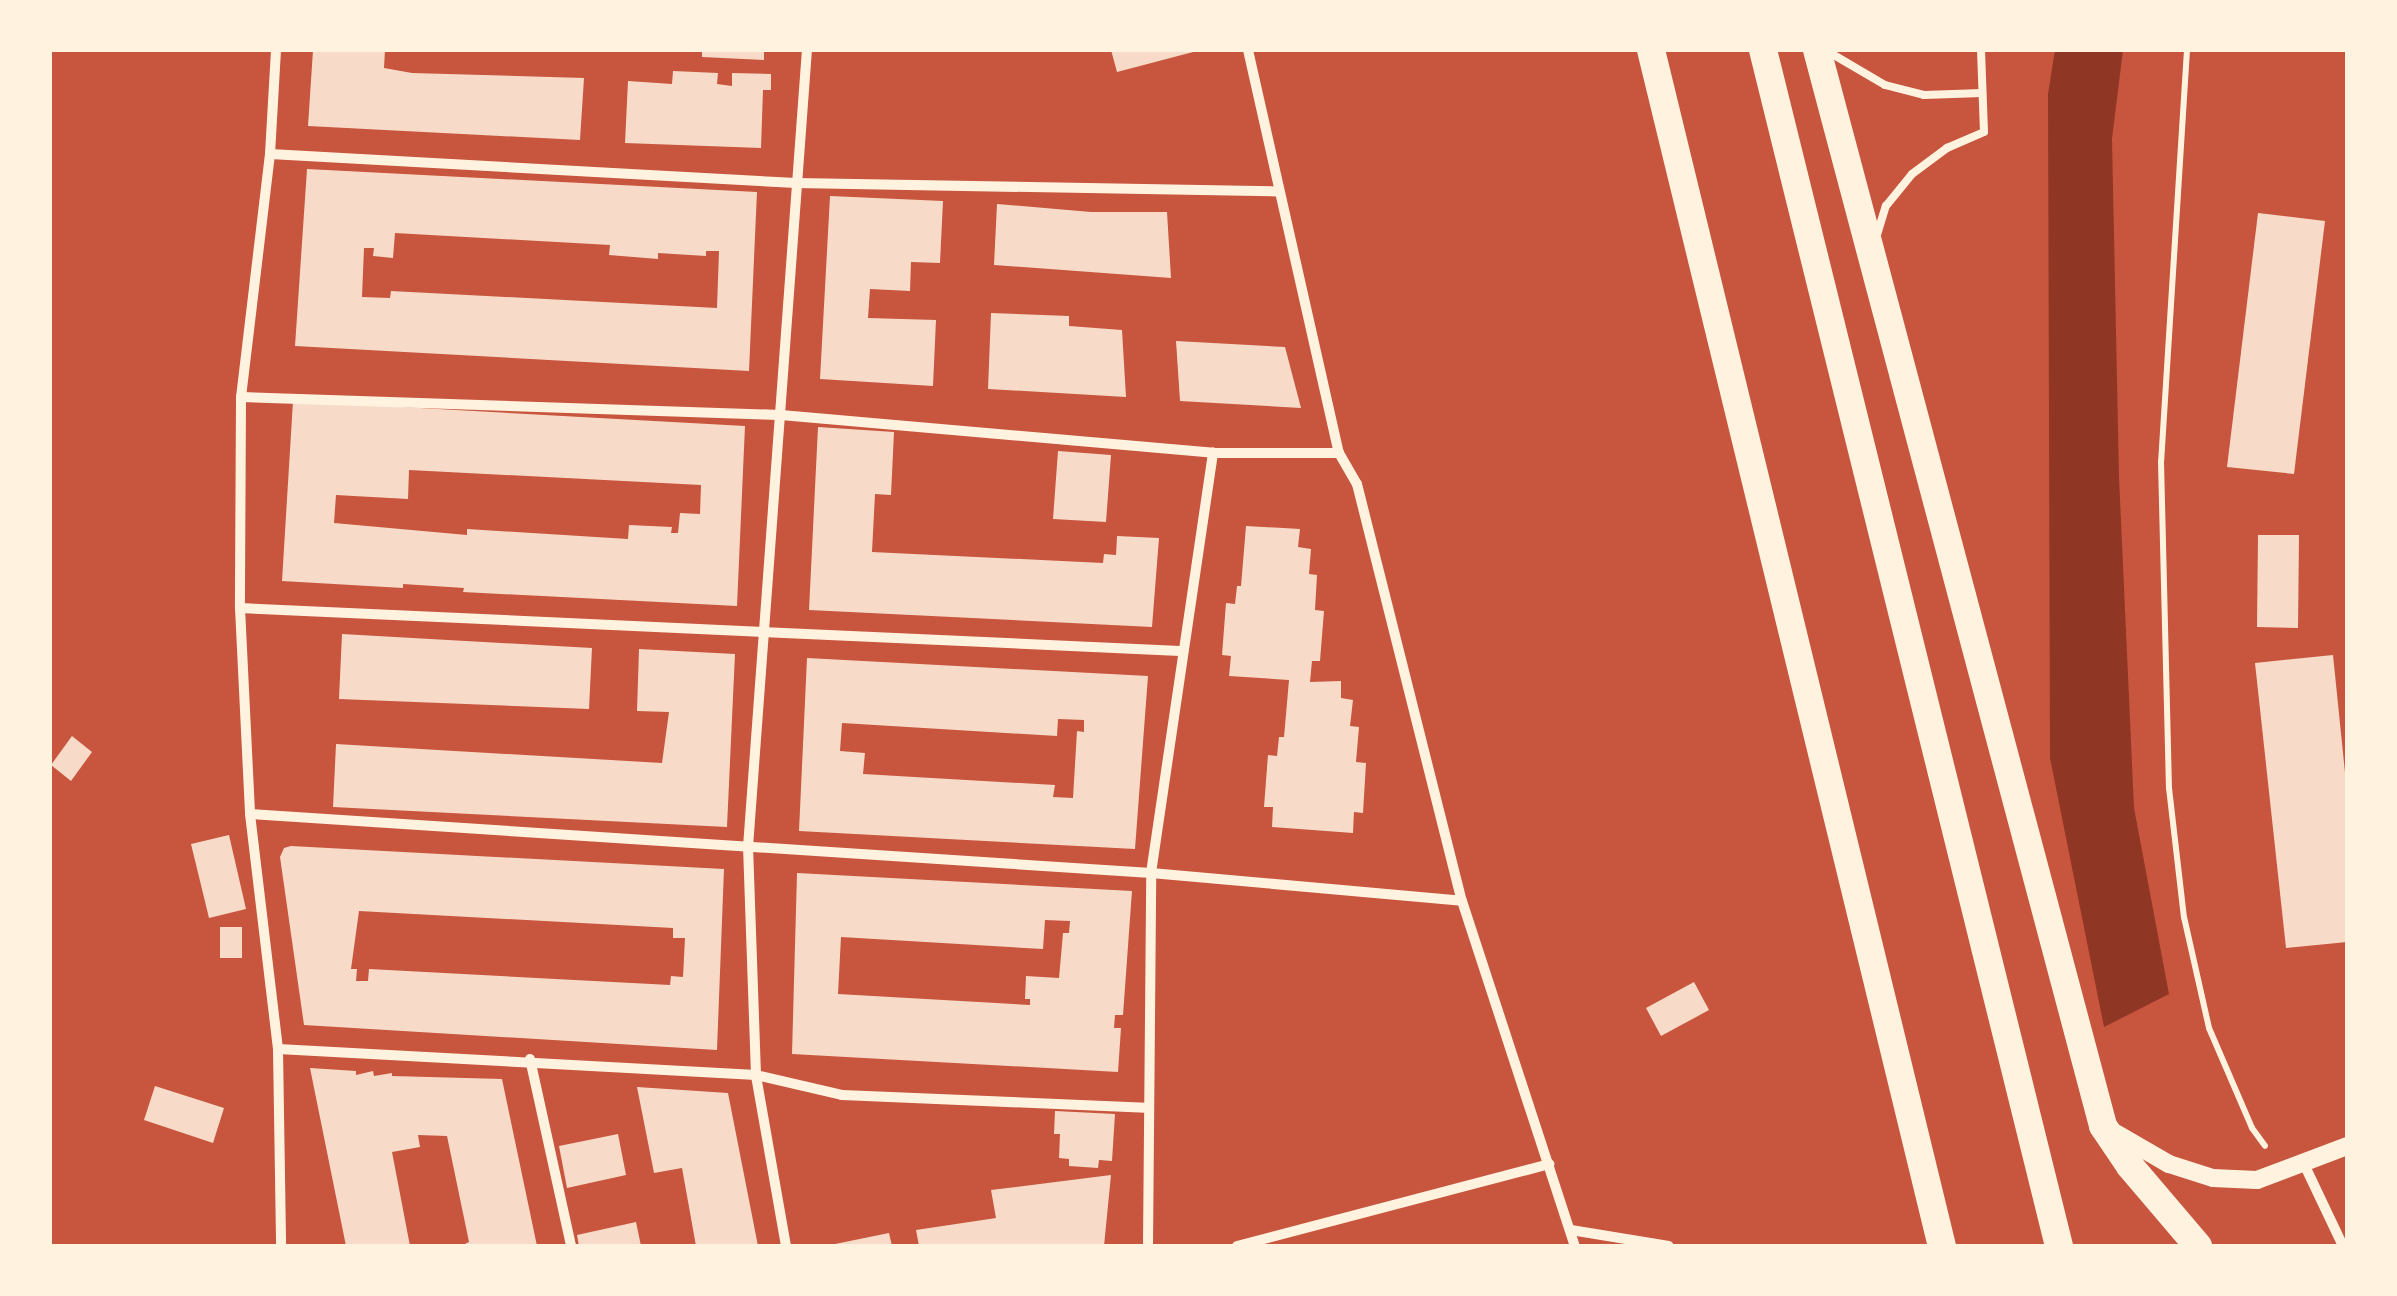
<!DOCTYPE html>
<style>
body{margin:0}
#map{position:relative;width:2397px;height:1296px;overflow:hidden;background:#c8553d;font-family:Lato,sans-serif}
div>[style]{position:absolute}
.water>*{inset:0;background:#8f3625}
.building>*{inset:0;background:#f7dbc8}
.path>*{height:6px;margin:-3px;padding:0 3px;transform-origin:3px;border-radius:3px;background:#fff3e0}
.service>*{height:8px;margin:-4px;padding:0 4px;transform-origin:4px;border-radius:4px;background:#fff3e0}
.minor>*{height:10px;margin:-5px;padding:0 5px;transform-origin:5px;border-radius:5px;background:#fff3e0}
.tertiary>*{height:18px;margin:-9px;padding:0 9px;transform-origin:9px;border-radius:9px;background:#fff3e0}
.trunk>*{height:28px;margin:-14px;padding:0 14px;transform-origin:14px;border-radius:14px;background:#fff3e0}
span{translate:-50% -50%;white-space:nowrap;text-align:center;line-height:1.15;-webkit-text-stroke:10px #fff3e0;paint-order:stroke}
.frame{position:absolute;inset:0;border:52px solid #fff3e0;pointer-events:none}
</style>
<div id="map">
<div class="water">
<i style="clip-path:polygon(2055px 50px,2123px 50px,2112px 139px,2119px 477px,2134px 808px,2169px 994px,2104px 1027px,2050px 758px,2048px 94px)"></i>
</div>
<div class="building">
<i style="clip-path:polygon(313px 50px,385px 50px,384px 68px,412px 73px,584px 78px,580px 140px,308px 126px)"></i>
<i style="clip-path:polygon(702px 50px,764px 50px,764px 60px,702px 57px)"></i>
<i style="clip-path:polygon(1111px 50px,1197px 50px,1197px 51px,1117px 72px)"></i>
<i style="clip-path:polygon(673px 71px,718px 73px,717px 84px,732px 86px,732px 73px,771px 74px,771px 90px,763px 90px,761px 148px,625px 143px,628px 81px,672px 84px)"></i>
<i style="clip-path:polygon(evenodd,307px 169px,757px 192px,749px 371px,295px 346px,307px 169px,395px 233px,610px 245px,609px 255px,658px 259px,658px 253px,706px 256px,706px 251px,719px 251px,717px 308px,391px 291px,390px 298px,362px 297px,364px 248px,374px 248px,373px 256px,393px 258px,395px 233px)"></i>
<i style="clip-path:polygon(830px 196px,943px 201px,940px 263px,911px 262px,910px 291px,870px 289px,868px 318px,936px 320px,933px 386px,820px 379px)"></i>
<i style="clip-path:polygon(997px 204px,1091px 212px,1167px 212px,1171px 278px,994px 265px)"></i>
<i style="clip-path:polygon(2258px 213px,2325px 221px,2294px 474px,2227px 467px)"></i>
<i style="clip-path:polygon(991px 313px,1069px 316px,1069px 326px,1122px 330px,1126px 397px,988px 389px)"></i>
<i style="clip-path:polygon(1176px 341px,1285px 347px,1301px 408px,1180px 401px)"></i>
<i style="clip-path:polygon(evenodd,293px 401px,745px 426px,737px 606px,463px 592px,464px 588px,403px 584px,403px 588px,282px 581px,293px 401px,409px 470px,701px 485px,700px 514px,680px 513px,678px 533px,671px 533px,672px 527px,629px 525px,628px 539px,467px 529px,467px 535px,334px 523px,336px 495px,408px 499px,409px 470px)"></i>
<i style="clip-path:polygon(818px 427px,894px 432px,891px 495px,875px 494px,872px 552px,1103px 563px,1104px 554px,1116px 555px,1117px 536px,1159px 538px,1152px 627px,809px 610px)"></i>
<i style="clip-path:polygon(1058px 451px,1111px 455px,1106px 522px,1053px 519px)"></i>
<i style="clip-path:polygon(1246px 526px,1300px 529px,1298px 547px,1311px 549px,1309px 574px,1317px 575px,1315px 610px,1324px 611px,1320px 661px,1312px 661px,1310px 682px,1341px 681px,1341px 698px,1353px 700px,1350px 726px,1359px 727px,1356px 762px,1366px 763px,1363px 813px,1354px 812px,1353px 833px,1272px 827px,1273px 807px,1264px 807px,1268px 755px,1277px 756px,1279px 737px,1284px 737px,1289px 680px,1229px 676px,1231px 656px,1222px 655px,1226px 603px,1235px 604px,1237px 586px,1241px 586px)"></i>
<i style="clip-path:polygon(2258px 535px,2299px 535px,2298px 628px,2257px 627px)"></i>
<i style="clip-path:polygon(342px 634px,592px 648px,589px 709px,339px 699px)"></i>
<i style="clip-path:polygon(639px 649px,735px 654px,727px 827px,333px 807px,336px 744px,662px 763px,669px 712px,637px 711px)"></i>
<i style="clip-path:polygon(2333px 655px,2347px 792px,2347px 942px,2286px 948px,2255px 663px)"></i>
<i style="clip-path:polygon(evenodd,807px 658px,1148px 676px,1135px 849px,799px 831px,807px 658px,1058px 719px,1084px 720px,1084px 732px,1077px 731px,1073px 798px,1053px 797px,1055px 785px,863px 774px,865px 753px,840px 751px,842px 723px,1057px 736px,1058px 719px)"></i>
<i style="clip-path:polygon(72px 736px,92px 752px,71px 781px,51px 765px)"></i>
<i style="clip-path:polygon(229px 835px,246px 909px,209px 918px,191px 844px)"></i>
<i style="clip-path:polygon(evenodd,291px 846px,724px 869px,717px 1050px,304px 1025px,280px 857px,284px 848px,291px 846px,359px 911px,673px 928px,673px 938px,685px 938px,683px 977px,671px 976px,670px 985px,369px 969px,368px 981px,356px 981px,357px 969px,351px 969px,359px 911px)"></i>
<i style="clip-path:polygon(evenodd,797px 873px,1132px 891px,1123px 1015px,1115px 1015px,1114px 1028px,1121px 1028px,1118px 1072px,792px 1054px,797px 873px,1045px 920px,1070px 921px,1069px 933px,1063px 933px,1059px 978px,1026px 976px,1025px 999px,1030px 999px,1030px 1005px,838px 994px,841px 937px,1043px 949px,1045px 920px)"></i>
<i style="clip-path:polygon(220px 927px,242px 927px,242px 958px,220px 958px)"></i>
<i style="clip-path:polygon(1694px 982px,1709px 1010px,1661px 1036px,1646px 1008px)"></i>
<i style="clip-path:polygon(310px 1068px,356px 1071px,356px 1075px,373px 1071px,374px 1076px,392px 1073px,392px 1076px,502px 1079px,537px 1246px,461px 1246px,469px 1242px,447px 1136px,418px 1135px,420px 1147px,392px 1152px,410px 1246px,346px 1246px)"></i>
<i style="clip-path:polygon(155px 1086px,224px 1108px,213px 1143px,144px 1120px)"></i>
<i style="clip-path:polygon(637px 1087px,728px 1093px,758px 1246px,696px 1246px,682px 1168px,654px 1173px)"></i>
<i style="clip-path:polygon(1055px 1111px,1115px 1114px,1112px 1161px,1099px 1160px,1098px 1168px,1069px 1166px,1069px 1159px,1059px 1158px,1060px 1134px,1054px 1134px)"></i>
<i style="clip-path:polygon(618px 1134px,626px 1175px,567px 1188px,559px 1146px)"></i>
<i style="clip-path:polygon(1111px 1175px,1104px 1246px,919px 1246px,916px 1230px,996px 1218px,991px 1190px)"></i>
<i style="clip-path:polygon(636px 1222px,641px 1246px,579px 1246px,577px 1235px)"></i>
<i style="clip-path:polygon(889px 1233px,892px 1246px,835px 1246px,835px 1244px)"></i>
</div>
<div class="path">
<i style="left:2187px;top:50px;width:413px;rotate:93.6deg"></i>
<i style="left:2161px;top:462px;width:326px;rotate:88.6deg"></i>
<i style="left:2169px;top:788px;width:130px;rotate:83.4deg"></i>
<i style="left:2184px;top:917px;width:114px;rotate:77.3deg"></i>
<i style="left:2209px;top:1028px;width:109px;rotate:66.7deg"></i>
<i style="left:2252px;top:1128px;width:22px;rotate:54deg"></i>
</div>
<div class="service">
<i style="left:1827px;top:51px;width:67px;rotate:30.4deg"></i>
<i style="left:1885px;top:85px;width:40px;rotate:14.4deg"></i>
<i style="left:1924px;top:95px;width:58px;rotate:-2deg"></i>
<i style="left:1876px;top:238px;width:34px;rotate:-73deg"></i>
<i style="left:1886px;top:206px;width:41px;rotate:-50.9deg"></i>
<i style="left:1912px;top:174px;width:44px;rotate:-36.6deg"></i>
<i style="left:1947px;top:148px;width:40px;rotate:-23.4deg"></i>
<i style="left:1984px;top:132px;width:82px;rotate:-92.1deg"></i>
</div>
<div class="minor">
<i style="left:276px;top:50px;width:104px;rotate:93.3deg"></i>
<i style="left:270px;top:154px;width:245px;rotate:96.8deg"></i>
<i style="left:241px;top:397px;width:211px;rotate:90.3deg"></i>
<i style="left:240px;top:608px;width:206px;rotate:87.2deg"></i>
<i style="left:250px;top:814px;width:237px;rotate:83.2deg"></i>
<i style="left:278px;top:1049px;width:197px;rotate:89.1deg"></i>
<i style="left:1248px;top:50px;width:413px;rotate:77.3deg"></i>
<i style="left:1339px;top:453px;width:36px;rotate:60deg"></i>
<i style="left:1357px;top:484px;width:430px;rotate:75.9deg"></i>
<i style="left:1462px;top:901px;width:363px;rotate:71.9deg"></i>
<i style="left:270px;top:154px;width:527px;rotate:3.16deg"></i>
<i style="left:796px;top:183px;width:482px;rotate:1deg"></i>
<i style="left:241px;top:397px;width:540px;rotate:1.91deg"></i>
<i style="left:781px;top:415px;width:434px;rotate:5deg"></i>
<i style="left:1213px;top:453px;width:126px"></i>
<i style="left:240px;top:608px;width:941px;rotate:2.62deg"></i>
<i style="left:250px;top:814px;width:903px;rotate:3.75deg"></i>
<i style="left:1151px;top:873px;width:312px;rotate:5.1deg"></i>
<i style="left:278px;top:1049px;width:479px;rotate:3.1deg"></i>
<i style="left:756px;top:1075px;width:88px;rotate:13.1deg"></i>
<i style="left:842px;top:1095px;width:304px;rotate:2.4deg"></i>
<i style="left:530px;top:1059px;width:191px;rotate:77.6deg"></i>
<i style="left:2304px;top:1164px;width:91px;rotate:64.6deg"></i>
<i style="left:1571px;top:1230px;width:99px;rotate:9.3deg"></i>
<i style="left:786px;top:1246px;width:174px;rotate:-100deg"></i>
<i style="left:756px;top:1075px;width:228px;rotate:-92deg"></i>
<i style="left:748px;top:847px;width:799px;rotate:-85.77deg"></i>
<i style="left:1148px;top:1246px;width:373px;rotate:-89.5deg"></i>
<i style="left:1151px;top:873px;width:425px;rotate:-81.6deg"></i>
<i style="left:1237px;top:1246px;width:323px;rotate:-14.7deg"></i>
</div>
<div class="tertiary">
<i style="left:2112px;top:1131px;width:66px;rotate:30.1deg"></i>
<i style="left:2169px;top:1164px;width:46px;rotate:17.7deg"></i>
<i style="left:2213px;top:1178px;width:44px;rotate:2.6deg"></i>
<i style="left:2257px;top:1180px;width:96px;rotate:-20.7deg"></i>
</div>
<div class="trunk">
<i style="left:1651px;top:50px;width:1231px;rotate:76.33deg"></i>
<i style="left:1763px;top:50px;width:1232px;rotate:76.1deg"></i>
<i style="left:1817px;top:50px;width:1113px;rotate:75.11deg"></i>
<i style="left:2103px;top:1126px;width:48px;rotate:56deg"></i>
<i style="left:2130px;top:1166px;width:105px;rotate:49.6deg"></i>
</div>
<div class="frame"></div>
</div>
